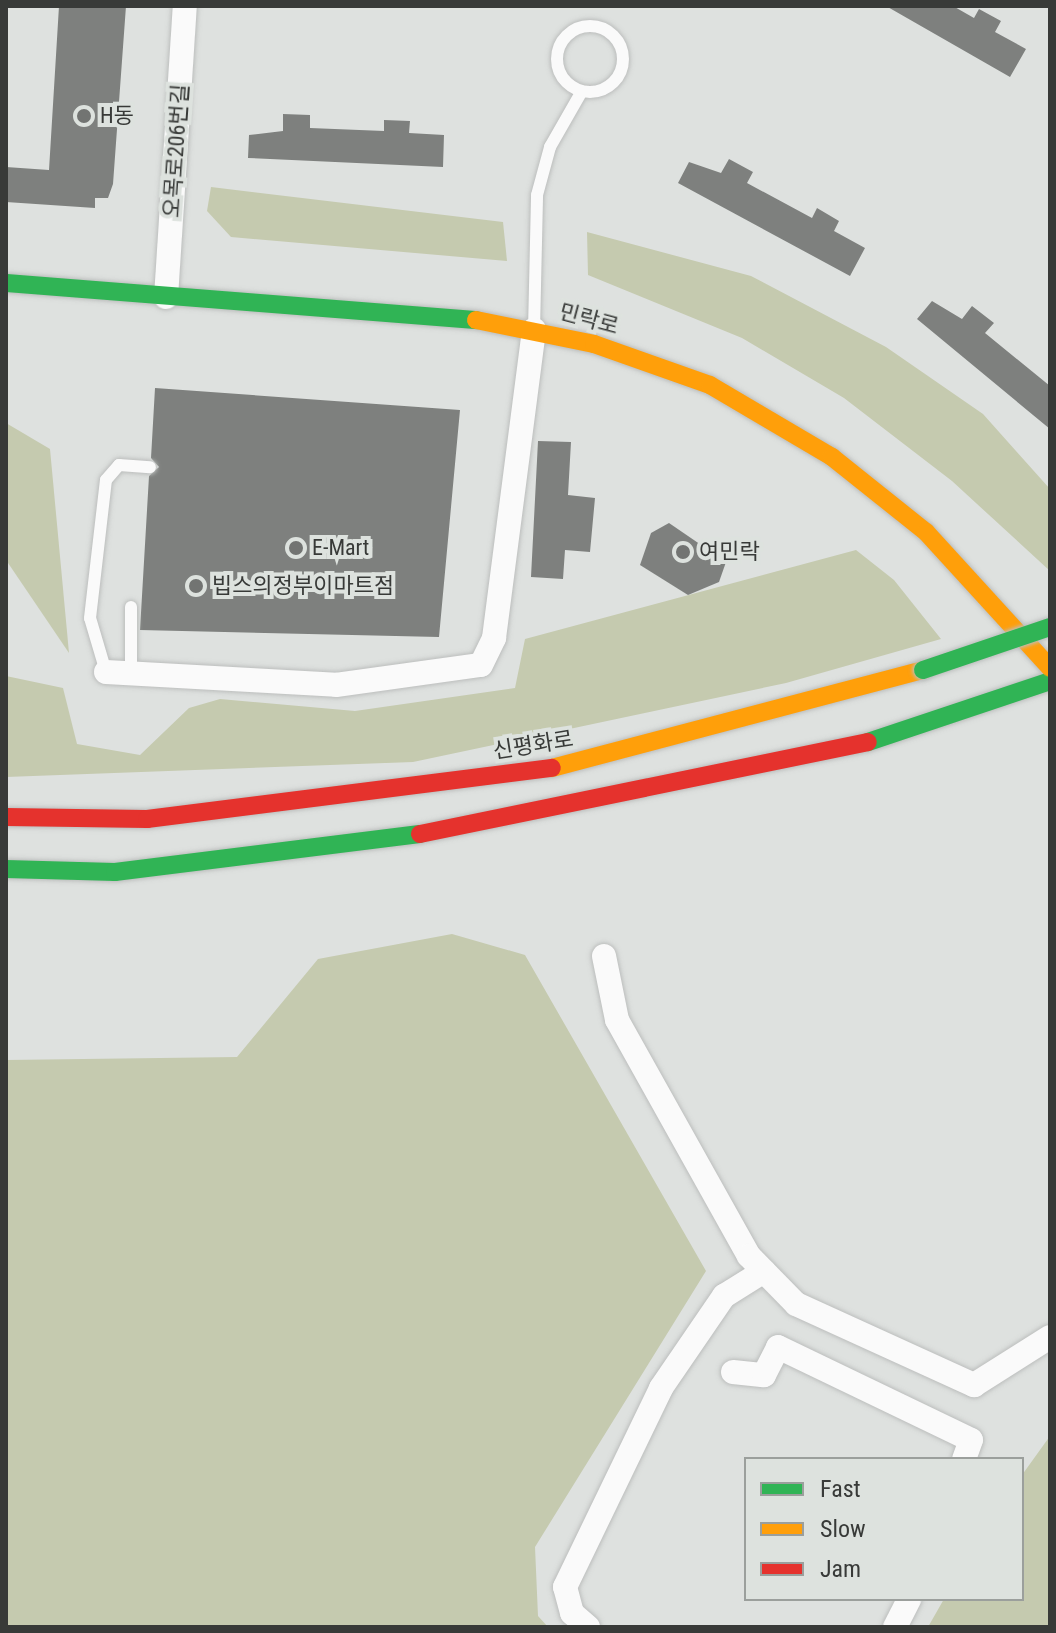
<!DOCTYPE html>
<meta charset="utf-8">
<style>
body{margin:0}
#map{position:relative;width:1056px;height:1633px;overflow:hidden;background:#dee1df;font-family:"Roboto Condensed","Noto Sans KR",sans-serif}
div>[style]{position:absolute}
.green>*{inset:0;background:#c5caaf}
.building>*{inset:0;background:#7e807e}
.roads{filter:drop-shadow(0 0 2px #bcbebd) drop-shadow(0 0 2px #bcbebd)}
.lane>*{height:12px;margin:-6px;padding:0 6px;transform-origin:6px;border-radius:6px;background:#fafafa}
.lane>.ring{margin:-6px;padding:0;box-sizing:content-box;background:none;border:12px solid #fafafa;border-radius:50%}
.street>*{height:24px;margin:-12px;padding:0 12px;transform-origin:12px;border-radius:12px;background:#fafafa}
.fast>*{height:18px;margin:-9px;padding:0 9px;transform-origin:9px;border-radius:9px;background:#30b455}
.slow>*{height:18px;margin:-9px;padding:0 9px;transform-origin:9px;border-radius:9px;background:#ff9f0a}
.jam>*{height:18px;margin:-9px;padding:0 9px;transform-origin:9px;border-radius:9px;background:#e5322d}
.bridges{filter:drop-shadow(0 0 2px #bcbebd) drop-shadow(0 0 2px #bcbebd)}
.fast-bridge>*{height:18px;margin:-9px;padding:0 9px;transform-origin:9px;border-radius:9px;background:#30b455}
.dots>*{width:22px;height:22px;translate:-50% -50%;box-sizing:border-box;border:4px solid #dde2de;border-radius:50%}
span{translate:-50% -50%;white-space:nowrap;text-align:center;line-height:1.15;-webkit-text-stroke:8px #dde2de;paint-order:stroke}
.poi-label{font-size:22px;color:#383a38}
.left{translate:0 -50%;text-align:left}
.street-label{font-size:22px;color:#383a38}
.frame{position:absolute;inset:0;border:8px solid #383a38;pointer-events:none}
.legend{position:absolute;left:744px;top:1457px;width:280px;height:144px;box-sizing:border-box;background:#dde2de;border:2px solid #9b9f9c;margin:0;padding:10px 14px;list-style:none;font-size:24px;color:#383a38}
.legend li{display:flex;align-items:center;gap:16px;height:40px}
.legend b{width:40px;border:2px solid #9b9f9c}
</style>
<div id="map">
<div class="green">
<i style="clip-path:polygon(211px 187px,503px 222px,507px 261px,231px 237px,207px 211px)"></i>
<i style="clip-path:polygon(587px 232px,751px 276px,886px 347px,983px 414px,1050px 489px,1050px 571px,952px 481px,844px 398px,742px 338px,588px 275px)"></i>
<i style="clip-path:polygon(6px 423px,50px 449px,69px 653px,6px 560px)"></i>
<i style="clip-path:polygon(856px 550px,894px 580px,941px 639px,786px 683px,413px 762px,6px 777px,6px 676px,63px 688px,77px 744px,140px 755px,189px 708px,220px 699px,355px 711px,515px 688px,525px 639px)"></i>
<i style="clip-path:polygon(452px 934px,525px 955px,706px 1271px,535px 1547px,538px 1616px,548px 1627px,6px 1627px,6px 1060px,237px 1057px,318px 959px)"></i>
<i style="clip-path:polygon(1050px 1436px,1050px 1627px,928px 1627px,944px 1599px,1022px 1599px,1022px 1475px)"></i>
</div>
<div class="building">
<i style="clip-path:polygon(59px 6px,126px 6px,113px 184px,108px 198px,95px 198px,95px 208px,6px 202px,6px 167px,49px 170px)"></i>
<i style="clip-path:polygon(886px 6px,953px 6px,974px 18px,979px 9px,1001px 21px,995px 32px,1026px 49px,1010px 77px)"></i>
<i style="clip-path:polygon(283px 114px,310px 115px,310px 128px,384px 131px,384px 120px,410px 121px,409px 133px,444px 135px,443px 167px,248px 158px,249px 135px,283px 131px)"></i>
<i style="clip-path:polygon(729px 159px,753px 172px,747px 183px,812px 218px,817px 208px,839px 221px,834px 231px,865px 248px,850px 276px,678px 183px,689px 162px,721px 173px)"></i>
<i style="clip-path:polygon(932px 301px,962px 319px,972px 306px,994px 323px,985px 333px,1050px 386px,1050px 429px,917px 319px)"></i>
<i style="clip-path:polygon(155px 388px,460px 410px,439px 637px,140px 630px,149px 476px,159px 467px,151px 458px)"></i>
<i style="clip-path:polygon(538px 441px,571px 442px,568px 495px,595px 498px,590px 552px,565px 550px,563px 579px,531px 577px)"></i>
<i style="clip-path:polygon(669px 523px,726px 562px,719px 582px,688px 595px,640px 565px,651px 533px)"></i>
</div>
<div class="roads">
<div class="lane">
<i class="ring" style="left:557px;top:26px;width:54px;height:54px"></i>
<i style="left:534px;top:330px;width:135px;rotate:-88.7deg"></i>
<i style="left:537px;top:195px;width:50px;rotate:-74.8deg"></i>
<i style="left:550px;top:147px;width:64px;rotate:-60.3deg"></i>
<i style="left:106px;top:672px;width:56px;rotate:-106.5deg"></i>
<i style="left:90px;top:618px;width:139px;rotate:-83.4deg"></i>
<i style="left:106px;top:480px;width:20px;rotate:-49deg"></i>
<i style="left:119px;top:465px;width:31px;rotate:4deg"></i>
<i style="left:131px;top:673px;width:66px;rotate:-90deg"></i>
</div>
<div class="street">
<i style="left:166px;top:297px;width:292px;rotate:-86.3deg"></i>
<i style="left:106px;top:672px;width:230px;rotate:3.2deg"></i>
<i style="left:336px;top:685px;width:146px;rotate:-7.9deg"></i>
<i style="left:481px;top:665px;width:30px;rotate:-64deg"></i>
<i style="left:494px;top:638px;width:311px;rotate:-82.6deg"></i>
<i style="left:604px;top:956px;width:65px;rotate:78.5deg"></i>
<i style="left:617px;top:1020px;width:270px;rotate:60.8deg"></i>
<i style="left:749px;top:1256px;width:67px;rotate:45.6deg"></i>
<i style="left:796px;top:1304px;width:196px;rotate:24.5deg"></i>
<i style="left:974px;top:1385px;width:90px;rotate:-32.3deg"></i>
<i style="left:733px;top:1372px;width:31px;rotate:6deg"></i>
<i style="left:764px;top:1375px;width:31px;rotate:-63deg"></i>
<i style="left:778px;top:1347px;width:214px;rotate:25.7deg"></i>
<i style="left:971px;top:1440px;width:20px;rotate:110deg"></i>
<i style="left:588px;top:1627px;width:21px;rotate:-139deg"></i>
<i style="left:572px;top:1613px;width:27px;rotate:-105deg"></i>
<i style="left:565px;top:1587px;width:221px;rotate:-64.2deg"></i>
<i style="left:661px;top:1388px;width:112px;rotate:-55.6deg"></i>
<i style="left:724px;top:1296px;width:47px;rotate:-32deg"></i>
<i style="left:895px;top:1627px;width:31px;rotate:-63deg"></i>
</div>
<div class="fast">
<i style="left:6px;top:283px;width:471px;rotate:4.5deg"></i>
<i style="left:868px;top:742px;width:192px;rotate:-18.5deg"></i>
<i style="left:6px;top:869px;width:109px;rotate:1.6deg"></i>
<i style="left:115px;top:872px;width:307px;rotate:-7.1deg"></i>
</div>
<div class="slow">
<i style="left:476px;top:320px;width:120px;rotate:11.5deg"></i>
<i style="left:594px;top:344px;width:123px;rotate:19.5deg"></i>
<i style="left:710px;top:385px;width:142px;rotate:30.5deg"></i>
<i style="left:832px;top:457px;width:120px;rotate:38.6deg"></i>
<i style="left:926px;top:532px;width:184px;rotate:47.6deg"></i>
<i style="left:552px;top:768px;width:384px;rotate:-14.8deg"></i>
</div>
<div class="jam">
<i style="left:6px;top:817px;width:141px;rotate:0.8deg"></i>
<i style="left:147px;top:819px;width:408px;rotate:-7.2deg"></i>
<i style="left:420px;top:834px;width:457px;rotate:-11.6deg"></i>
</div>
</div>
<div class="bridges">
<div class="fast-bridge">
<i style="left:923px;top:670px;width:134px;rotate:-18.7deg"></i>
</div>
</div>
<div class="dots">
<i style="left:84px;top:116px;background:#727472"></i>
<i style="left:296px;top:548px;background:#727472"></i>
<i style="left:683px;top:552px;background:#727472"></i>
<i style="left:196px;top:586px;background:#727472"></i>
</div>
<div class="poi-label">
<span class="left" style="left:100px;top:116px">H동</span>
<span class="left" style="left:312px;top:548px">E-Mart</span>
<span class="left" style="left:699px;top:552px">여민락</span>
<span class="left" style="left:212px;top:586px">빕스의정부이마트점</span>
</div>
<div class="street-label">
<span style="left:176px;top:151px;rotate:-86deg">오목로206번길</span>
<span style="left:589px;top:319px;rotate:15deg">민락로</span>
<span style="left:533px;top:745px;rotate:-9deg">신평화로</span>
</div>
<div class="frame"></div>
<ul class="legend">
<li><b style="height:10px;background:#30b455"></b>Fast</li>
<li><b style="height:10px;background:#ff9f0a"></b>Slow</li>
<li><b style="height:10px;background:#e5322d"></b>Jam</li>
</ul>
</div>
